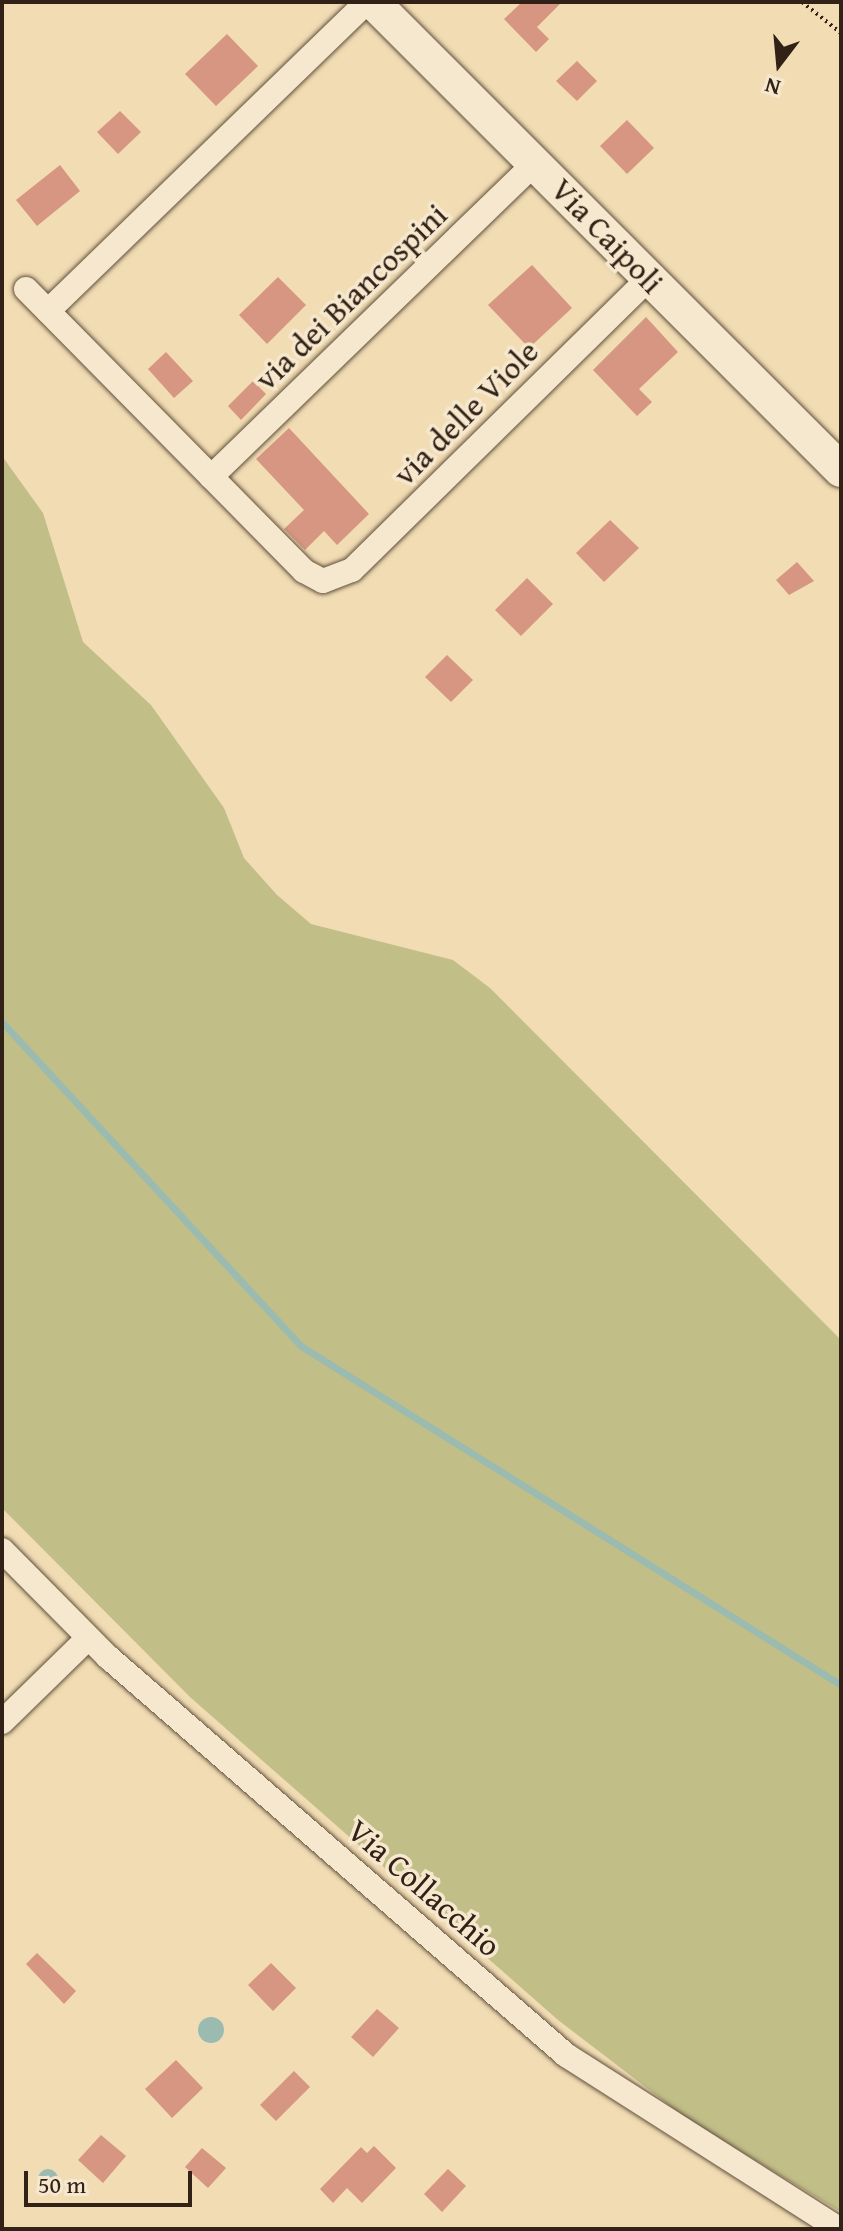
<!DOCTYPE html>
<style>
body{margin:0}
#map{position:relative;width:843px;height:2231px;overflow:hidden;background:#f1dcb3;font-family:"Gentium Book Plus",serif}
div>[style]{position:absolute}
.green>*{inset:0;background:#c1be88}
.water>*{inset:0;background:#9bbbb0}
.round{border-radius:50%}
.stream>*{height:7px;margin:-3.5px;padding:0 3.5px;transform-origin:3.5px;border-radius:3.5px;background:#9bbbb0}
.building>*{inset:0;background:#d69681}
.path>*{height:4px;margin-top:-2px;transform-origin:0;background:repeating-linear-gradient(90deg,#312116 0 2px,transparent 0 6px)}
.roads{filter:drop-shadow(0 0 2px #61503d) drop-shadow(0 0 2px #61503d)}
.street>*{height:24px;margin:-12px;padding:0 12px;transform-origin:12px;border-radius:12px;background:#f6e8ce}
.secondary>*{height:34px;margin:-17px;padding:0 17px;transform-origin:17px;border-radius:17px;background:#f6e8ce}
span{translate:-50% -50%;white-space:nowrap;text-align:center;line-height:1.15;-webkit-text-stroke:7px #f6e8ce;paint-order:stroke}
.street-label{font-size:32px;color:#312116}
.frame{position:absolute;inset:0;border:4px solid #312116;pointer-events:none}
.north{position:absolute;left:739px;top:24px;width:80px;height:80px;-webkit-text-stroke:6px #f6e8ce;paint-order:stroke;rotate:196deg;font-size:22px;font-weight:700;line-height:32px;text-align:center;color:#312116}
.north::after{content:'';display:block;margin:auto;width:28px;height:36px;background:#312116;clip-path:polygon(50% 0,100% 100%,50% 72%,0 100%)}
.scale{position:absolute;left:24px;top:2171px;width:168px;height:36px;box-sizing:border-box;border:4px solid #312116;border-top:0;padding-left:10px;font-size:24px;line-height:28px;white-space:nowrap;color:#312116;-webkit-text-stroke:6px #f6e8ce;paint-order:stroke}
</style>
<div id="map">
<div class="green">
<i style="clip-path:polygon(2px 456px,43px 513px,83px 642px,151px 705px,224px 808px,244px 858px,277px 895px,311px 924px,453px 960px,490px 988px,841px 1340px,841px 2212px,690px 2121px,558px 2020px,190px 1697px,2px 1508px)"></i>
</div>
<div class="water">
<i class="round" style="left:198px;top:2017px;width:26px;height:26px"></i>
<i class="round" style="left:38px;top:2169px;width:20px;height:20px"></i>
</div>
<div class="stream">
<i style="left:2px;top:1022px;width:441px;rotate:47.3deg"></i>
<i style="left:301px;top:1346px;width:638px;rotate:32.12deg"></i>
</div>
<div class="building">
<i style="clip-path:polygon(522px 2px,562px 2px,537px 27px,549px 39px,536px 52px,504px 19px)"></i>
<i style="clip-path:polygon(227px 34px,258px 66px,216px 106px,185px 74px)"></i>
<i style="clip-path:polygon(577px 61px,597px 81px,577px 101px,556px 81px)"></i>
<i style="clip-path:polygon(120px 111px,141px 132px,118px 154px,97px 132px)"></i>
<i style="clip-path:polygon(627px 120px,654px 148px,627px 174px,600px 146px)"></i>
<i style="clip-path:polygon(60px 165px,80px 191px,37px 226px,16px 200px)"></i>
<i style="clip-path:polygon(532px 265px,572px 308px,529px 348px,488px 305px)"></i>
<i style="clip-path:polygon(278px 277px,306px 305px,267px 344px,239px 315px)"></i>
<i style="clip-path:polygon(646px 317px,678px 352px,639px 389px,652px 402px,637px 416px,593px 370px)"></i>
<i style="clip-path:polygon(166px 352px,193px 381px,174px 398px,148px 369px)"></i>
<i style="clip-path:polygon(253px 381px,266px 394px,241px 420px,228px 406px)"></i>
<i style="clip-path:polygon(289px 428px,369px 514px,337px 545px,324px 531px,305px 550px,284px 529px,304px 510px,256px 459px)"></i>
<i style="clip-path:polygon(610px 520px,639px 548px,604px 582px,576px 553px)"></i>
<i style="clip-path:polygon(797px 562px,814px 581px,789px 595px,776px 580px)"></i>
<i style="clip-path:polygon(527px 578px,553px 604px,521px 636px,495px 610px)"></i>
<i style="clip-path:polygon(447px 655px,473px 680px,451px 702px,425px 677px)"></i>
<i style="clip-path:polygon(37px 1953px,76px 1991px,64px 2004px,26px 1964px)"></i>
<i style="clip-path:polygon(271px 1963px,296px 1988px,273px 2011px,248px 1985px)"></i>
<i style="clip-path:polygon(377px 2009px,399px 2028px,373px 2057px,351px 2037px)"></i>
<i style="clip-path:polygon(176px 2060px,203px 2088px,172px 2118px,145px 2089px)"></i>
<i style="clip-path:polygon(294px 2071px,310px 2087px,276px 2121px,260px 2105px)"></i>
<i style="clip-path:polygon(101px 2135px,126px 2156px,103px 2183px,78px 2160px)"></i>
<i style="clip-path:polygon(374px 2146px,396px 2168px,362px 2203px,347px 2188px,333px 2203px,320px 2189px,361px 2147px,367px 2153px)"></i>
<i style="clip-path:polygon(202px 2148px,226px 2168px,208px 2188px,185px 2167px)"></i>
<i style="clip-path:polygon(448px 2169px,466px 2186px,442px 2212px,424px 2194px)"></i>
</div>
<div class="path">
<i style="left:802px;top:2px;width:50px;rotate:38.5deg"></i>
</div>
<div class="roads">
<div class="street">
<i style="left:26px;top:289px;width:396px;rotate:45.4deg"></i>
<i style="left:304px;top:571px;width:21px;rotate:28deg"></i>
<i style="left:323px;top:581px;width:31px;rotate:-21deg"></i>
<i style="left:352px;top:570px;width:415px;rotate:-44.5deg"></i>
<i style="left:48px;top:311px;width:444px;rotate:-44.1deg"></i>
<i style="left:211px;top:477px;width:451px;rotate:-44.1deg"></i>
<i style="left:2px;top:1550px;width:151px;rotate:45.3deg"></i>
<i style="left:108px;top:1657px;width:607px;rotate:40.99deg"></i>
<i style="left:566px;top:2055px;width:324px;rotate:32.5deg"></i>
<i style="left:2px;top:1722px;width:120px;rotate:-44.3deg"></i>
</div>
<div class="secondary">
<i style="left:373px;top:2px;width:662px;rotate:45deg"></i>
</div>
</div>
<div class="street-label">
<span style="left:607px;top:236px;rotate:46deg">Via Caipoli</span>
<span style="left:351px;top:297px;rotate:-44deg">via dei Biancospini</span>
<span style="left:466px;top:413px;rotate:-45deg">via delle Viole</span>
<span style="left:424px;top:1888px;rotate:41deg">Via Collacchio</span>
</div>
<div class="frame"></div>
<div class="north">N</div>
<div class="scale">50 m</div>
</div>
